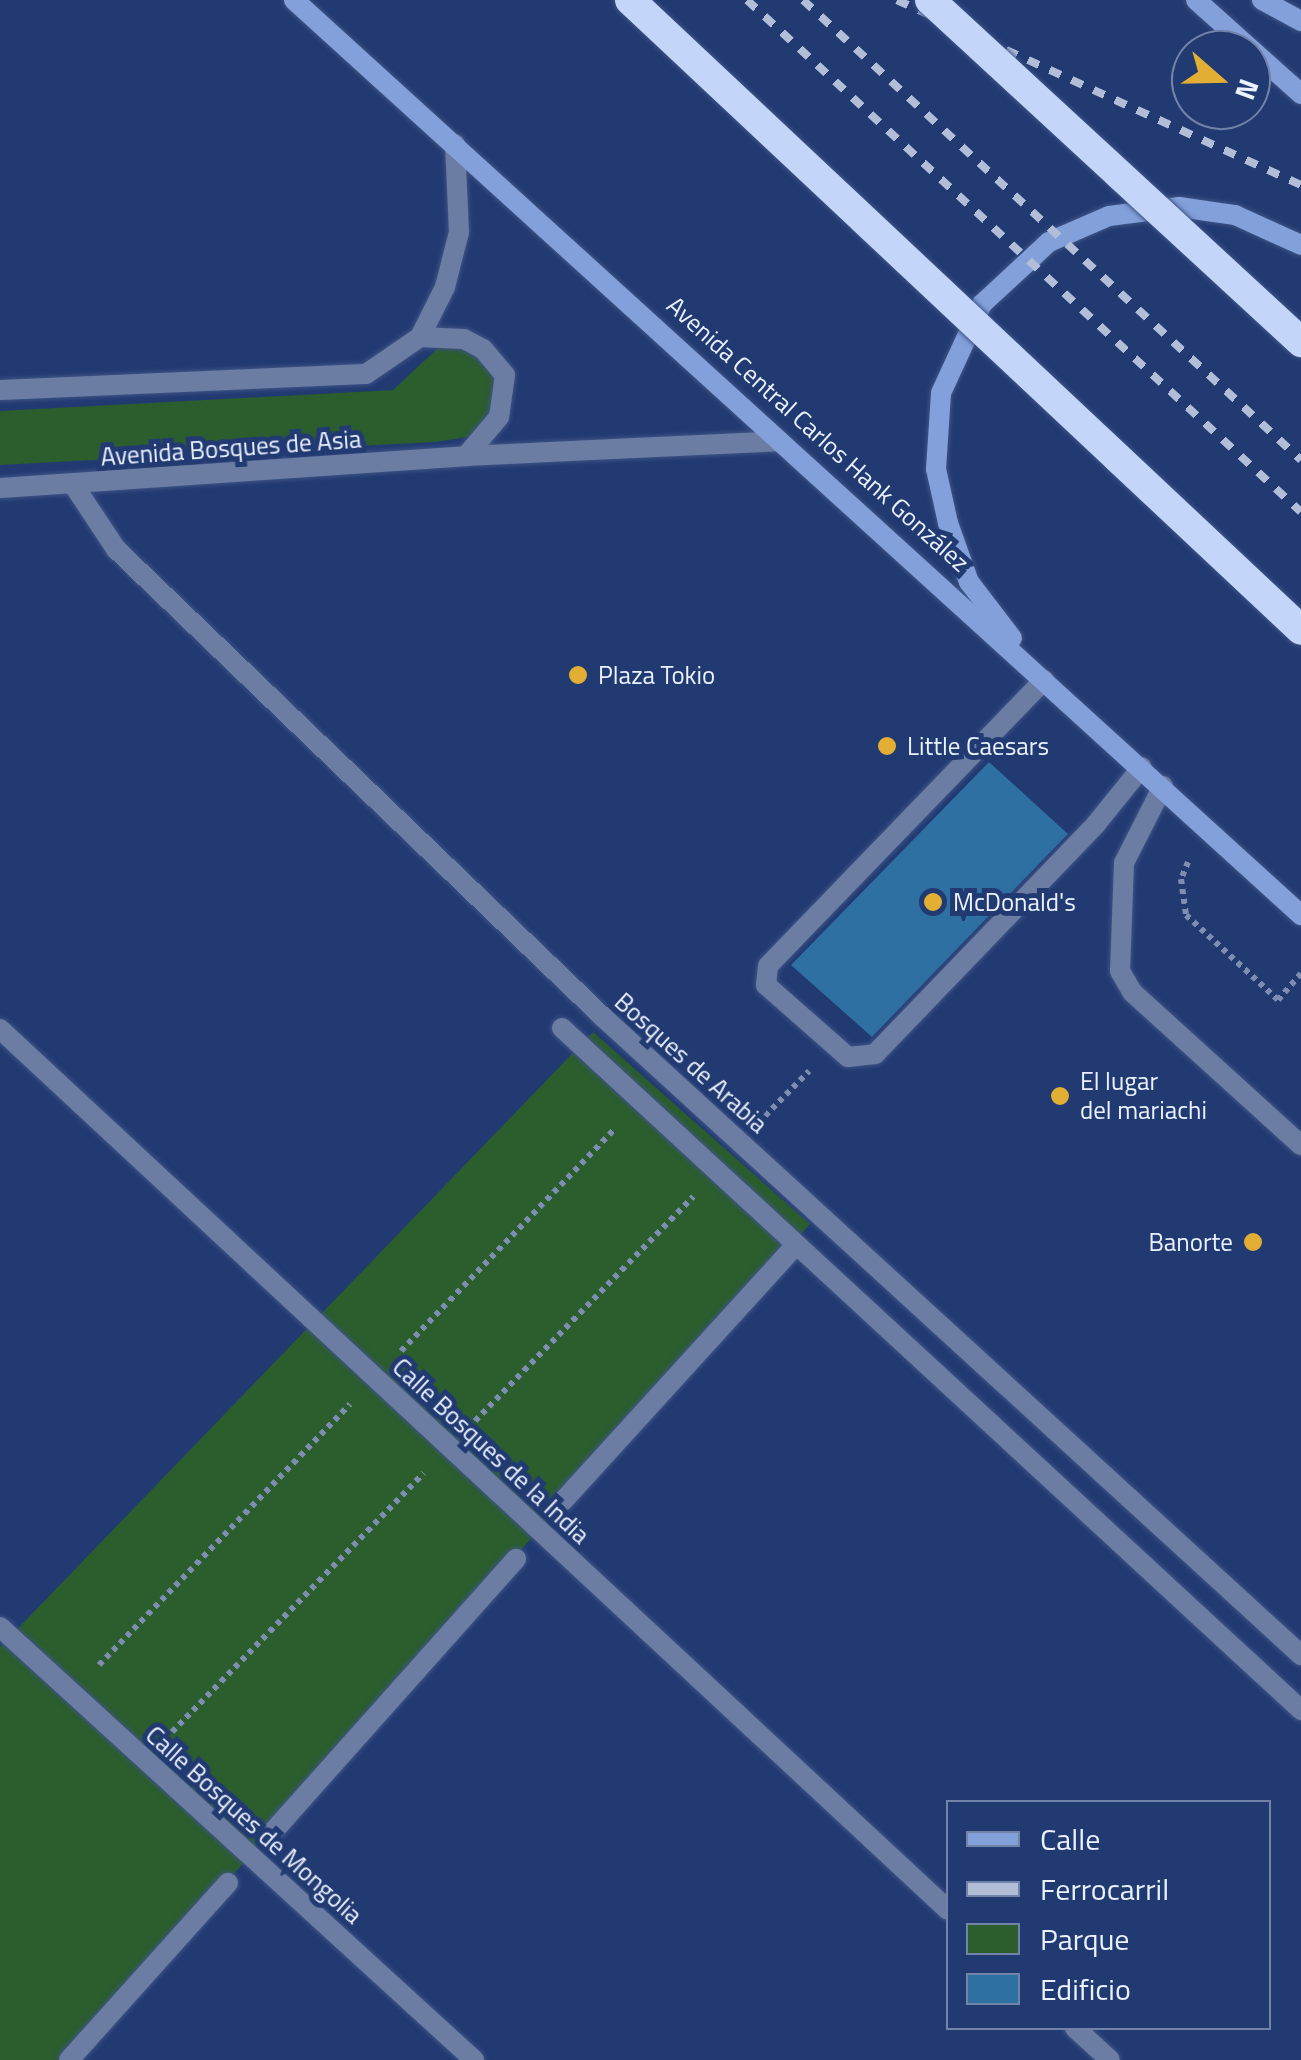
<!DOCTYPE html>
<meta charset="utf-8">
<style>
body{margin:0}
#map{position:relative;width:1301px;height:2060px;overflow:hidden;background:#223a72;font-family:"Titillium Web",sans-serif}
div>[style]{position:absolute}
.green>*{inset:0;background:#2b5d2d}
.building>*{inset:0;background:#2f70a2}
.path>*{height:6px;margin-top:-3px;transform-origin:0;background:repeating-linear-gradient(90deg,#7e8eb3 0 5px,transparent 0 10px)}
.roads{filter:drop-shadow(0 0 2px #3e5486) drop-shadow(0 0 2px #3e5486)}
.lane>*{height:20px;margin:-10px;padding:0 10px;transform-origin:10px;border-radius:10px;background:#6b7da2}
.street>*{height:20px;margin:-10px;padding:0 10px;transform-origin:10px;border-radius:10px;background:#6b7da2}
.secondary>*{height:20px;margin:-10px;padding:0 10px;transform-origin:10px;border-radius:10px;background:#84a0da}
.rail>*{height:8px;margin-top:-4px;transform-origin:0;background:repeating-linear-gradient(90deg,#b2bed8 0 12px,transparent 0 24px)}
.bridges{filter:drop-shadow(0 0 2px #3e5486) drop-shadow(0 0 2px #3e5486)}
.highway-bridge>*{height:30px;margin:-15px;padding:0 15px;transform-origin:15px;border-radius:15px;background:#c3d5f9}
.dots>*{width:28px;height:28px;translate:-50% -50%;box-sizing:border-box;border:5px solid #223a72;border-radius:50%}
span{translate:-50% -50%;white-space:nowrap;text-align:center;line-height:1.15;-webkit-text-stroke:10px #223a72;paint-order:stroke}
.street-label{font-size:25px;color:#eaf1ff}
.poi-label{font-size:25px;color:#eaf1ff}
.left{translate:0 -50%;text-align:left}
.right{translate:-100% -50%;text-align:right}
.legend{position:absolute;left:946px;top:1800px;width:325px;height:230px;box-sizing:border-box;background:#223a72;border:2px solid #7283aa;margin:0;padding:12px 18px;list-style:none;font-size:30px;color:#eaf1ff}
.legend li{display:flex;align-items:center;gap:20px;height:50px}
.legend b{width:50px;border:2px solid #7283aa}
.north{position:absolute;left:1171px;top:30px;width:100px;height:100px;box-sizing:border-box;background:#223a72;border:2px solid #7283aa;border-radius:50%;rotate:110deg;font-size:28px;font-weight:700;line-height:40px;text-align:center;color:#eaf1ff}
.north::after{content:'';display:block;margin:auto;width:35px;height:45px;background:#e2af34;clip-path:polygon(50% 0,100% 100%,50% 72%,0 100%)}
</style>
<div id="map">
<div class="green">
<i style="clip-path:polygon(471px 346px,494px 370px,494px 408px,475px 436px,435px 442px,0 465px,0 411px,393px 390px,438px 348px)"></i>
<i style="clip-path:polygon(593px 1032px,810px 1224px,69px 2060px,0 2060px,0 1647px)"></i>
</div>
<div class="building">
<i style="clip-path:polygon(989px 762px,1068px 834px,872px 1037px,791px 965px)"></i>
</div>
<div class="path">
<i style="left:1188px;top:862px;width:18px;rotate:112deg"></i>
<i style="left:1181px;top:879px;width:36px;rotate:82deg"></i>
<i style="left:1186px;top:915px;width:125px;rotate:42.7deg"></i>
<i style="left:1278px;top:1000px;width:35px;rotate:-49deg"></i>
<i style="left:765px;top:1116px;width:63px;rotate:-45.6deg"></i>
<i style="left:401px;top:1351px;width:307px;rotate:-46.1deg"></i>
<i style="left:475px;top:1421px;width:313px;rotate:-45.8deg"></i>
<i style="left:99px;top:1665px;width:362px;rotate:-46.1deg"></i>
<i style="left:172px;top:1732px;width:361px;rotate:-45.8deg"></i>
</div>
<div class="roads">
<div class="lane">
<i style="left:1044px;top:680px;width:397px;rotate:134deg"></i>
<i style="left:768px;top:966px;width:19px;rotate:96deg"></i>
<i style="left:766px;top:985px;width:109px;rotate:41.3deg"></i>
<i style="left:848px;top:1057px;width:27px;rotate:-6deg"></i>
<i style="left:875px;top:1054px;width:319px;rotate:-46.1deg"></i>
<i style="left:1096px;top:824px;width:73px;rotate:-51.1deg"></i>
<i style="left:1163px;top:786px;width:86px;rotate:116.9deg"></i>
<i style="left:1124px;top:863px;width:108px;rotate:92.1deg"></i>
<i style="left:1120px;top:971px;width:24px;rotate:60deg"></i>
<i style="left:1132px;top:992px;width:228px;rotate:42.2deg"></i>
</div>
<div class="street">
<i style="left:420px;top:337px;width:44px;rotate:2.6deg"></i>
<i style="left:464px;top:339px;width:21px;rotate:28deg"></i>
<i style="left:483px;top:349px;width:34px;rotate:50deg"></i>
<i style="left:505px;top:375px;width:42px;rotate:98.1deg"></i>
<i style="left:499px;top:417px;width:51px;rotate:130.2deg"></i>
<i style="left:0;top:390px;width:366px;rotate:-2.5deg"></i>
<i style="left:366px;top:374px;width:65px;rotate:-34.4deg"></i>
<i style="left:420px;top:337px;width:56px;rotate:-63.4deg"></i>
<i style="left:445px;top:287px;width:57px;rotate:-75.7deg"></i>
<i style="left:459px;top:232px;width:88px;rotate:-92.6deg"></i>
<i style="left:73px;top:484px;width:78px;rotate:56.5deg"></i>
<i style="left:116px;top:549px;width:675px;rotate:43.86deg"></i>
<i style="left:603px;top:1017px;width:946px;rotate:42.43deg"></i>
<i style="left:0;top:488px;width:467px;rotate:-3.9deg"></i>
<i style="left:466px;top:456px;width:314px;rotate:-2.7deg"></i>
<i style="left:562px;top:1028px;width:1006px;rotate:42.7deg"></i>
<i style="left:0;top:1029px;width:1294px;rotate:42.9deg"></i>
<i style="left:563px;top:1501px;width:346px;rotate:-47.7deg"></i>
<i style="left:0;top:1627px;width:642px;rotate:42.41deg"></i>
<i style="left:270px;top:1835px;width:370px;rotate:-48.3deg"></i>
<i style="left:1075px;top:2028px;width:47px;rotate:42.4deg"></i>
<i style="left:69px;top:2060px;width:238px;rotate:-48.1deg"></i>
</div>
<div class="secondary">
<i style="left:294px;top:0;width:1361px;rotate:42.26deg"></i>
<i style="left:1196px;top:0;width:141px;rotate:41.8deg"></i>
<i style="left:1262px;top:0;width:44px;rotate:28.3deg"></i>
<i style="left:1012px;top:638px;width:71px;rotate:-127.5deg"></i>
<i style="left:969px;top:582px;width:63px;rotate:-109.6deg"></i>
<i style="left:948px;top:523px;width:55px;rotate:-102.5deg"></i>
<i style="left:936px;top:469px;width:76px;rotate:-86.2deg"></i>
<i style="left:941px;top:393px;width:98px;rotate:-65.3deg"></i>
<i style="left:982px;top:304px;width:91px;rotate:-42.8deg"></i>
<i style="left:1049px;top:242px;width:65px;rotate:-23.4deg"></i>
<i style="left:1109px;top:216px;width:71px;rotate:-7.3deg"></i>
<i style="left:1179px;top:207px;width:57px;rotate:8.1deg"></i>
<i style="left:1235px;top:215px;width:72px;rotate:24.4deg"></i>
</div>
</div>
<div class="rail">
<i style="left:747px;top:0;width:754px;rotate:42.74deg"></i>
<i style="left:803px;top:0;width:678px;rotate:42.73deg"></i>
<i style="left:897px;top:0;width:444px;rotate:24.6deg"></i>
</div>
<div class="bridges">
<div class="highway-bridge">
<i style="left:630px;top:0;width:920px;rotate:43.19deg"></i>
<i style="left:930px;top:0;width:505px;rotate:42.67deg"></i>
</div>
</div>
<div class="dots">
<i style="left:578px;top:675px;background:#e2af34"></i>
<i style="left:887px;top:746px;background:#e2af34"></i>
<i style="left:933px;top:902px;background:#e2af34"></i>
<i style="left:1060px;top:1096px;background:#e2af34"></i>
<i style="left:1253px;top:1242px;background:#e2af34"></i>
</div>
<div class="street-label">
<span style="left:818px;top:434px;rotate:42deg">Avenida Central Carlos Hank González</span>
<span style="left:231px;top:448px;rotate:-4deg">Avenida Bosques de Asia</span>
<span style="left:691px;top:1063px;rotate:42deg">Bosques de Arabia</span>
<span style="left:491px;top:1451px;rotate:43deg">Calle Bosques de la India</span>
<span style="left:254px;top:1825px;rotate:42deg">Calle Bosques de Mongolia</span>
</div>
<div class="poi-label">
<span class="left" style="left:598px;top:675px">Plaza Tokio</span>
<span class="left" style="left:907px;top:746px">Little Caesars</span>
<span class="left" style="left:953px;top:902px">McDonald's</span>
<span class="left" style="left:1080px;top:1096px">El lugar<br>del mariachi</span>
<span class="right" style="left:1233px;top:1242px">Banorte</span>
</div>
<ul class="legend">
<li><b style="height:12px;background:#84a0da"></b>Calle</li>
<li><b style="height:12px;background:#b2bed8"></b>Ferrocarril</li>
<li><b style="height:28px;background:#2b5d2d"></b>Parque</li>
<li><b style="height:28px;background:#2f70a2"></b>Edificio</li>
</ul>
<div class="north">N</div>
</div>
